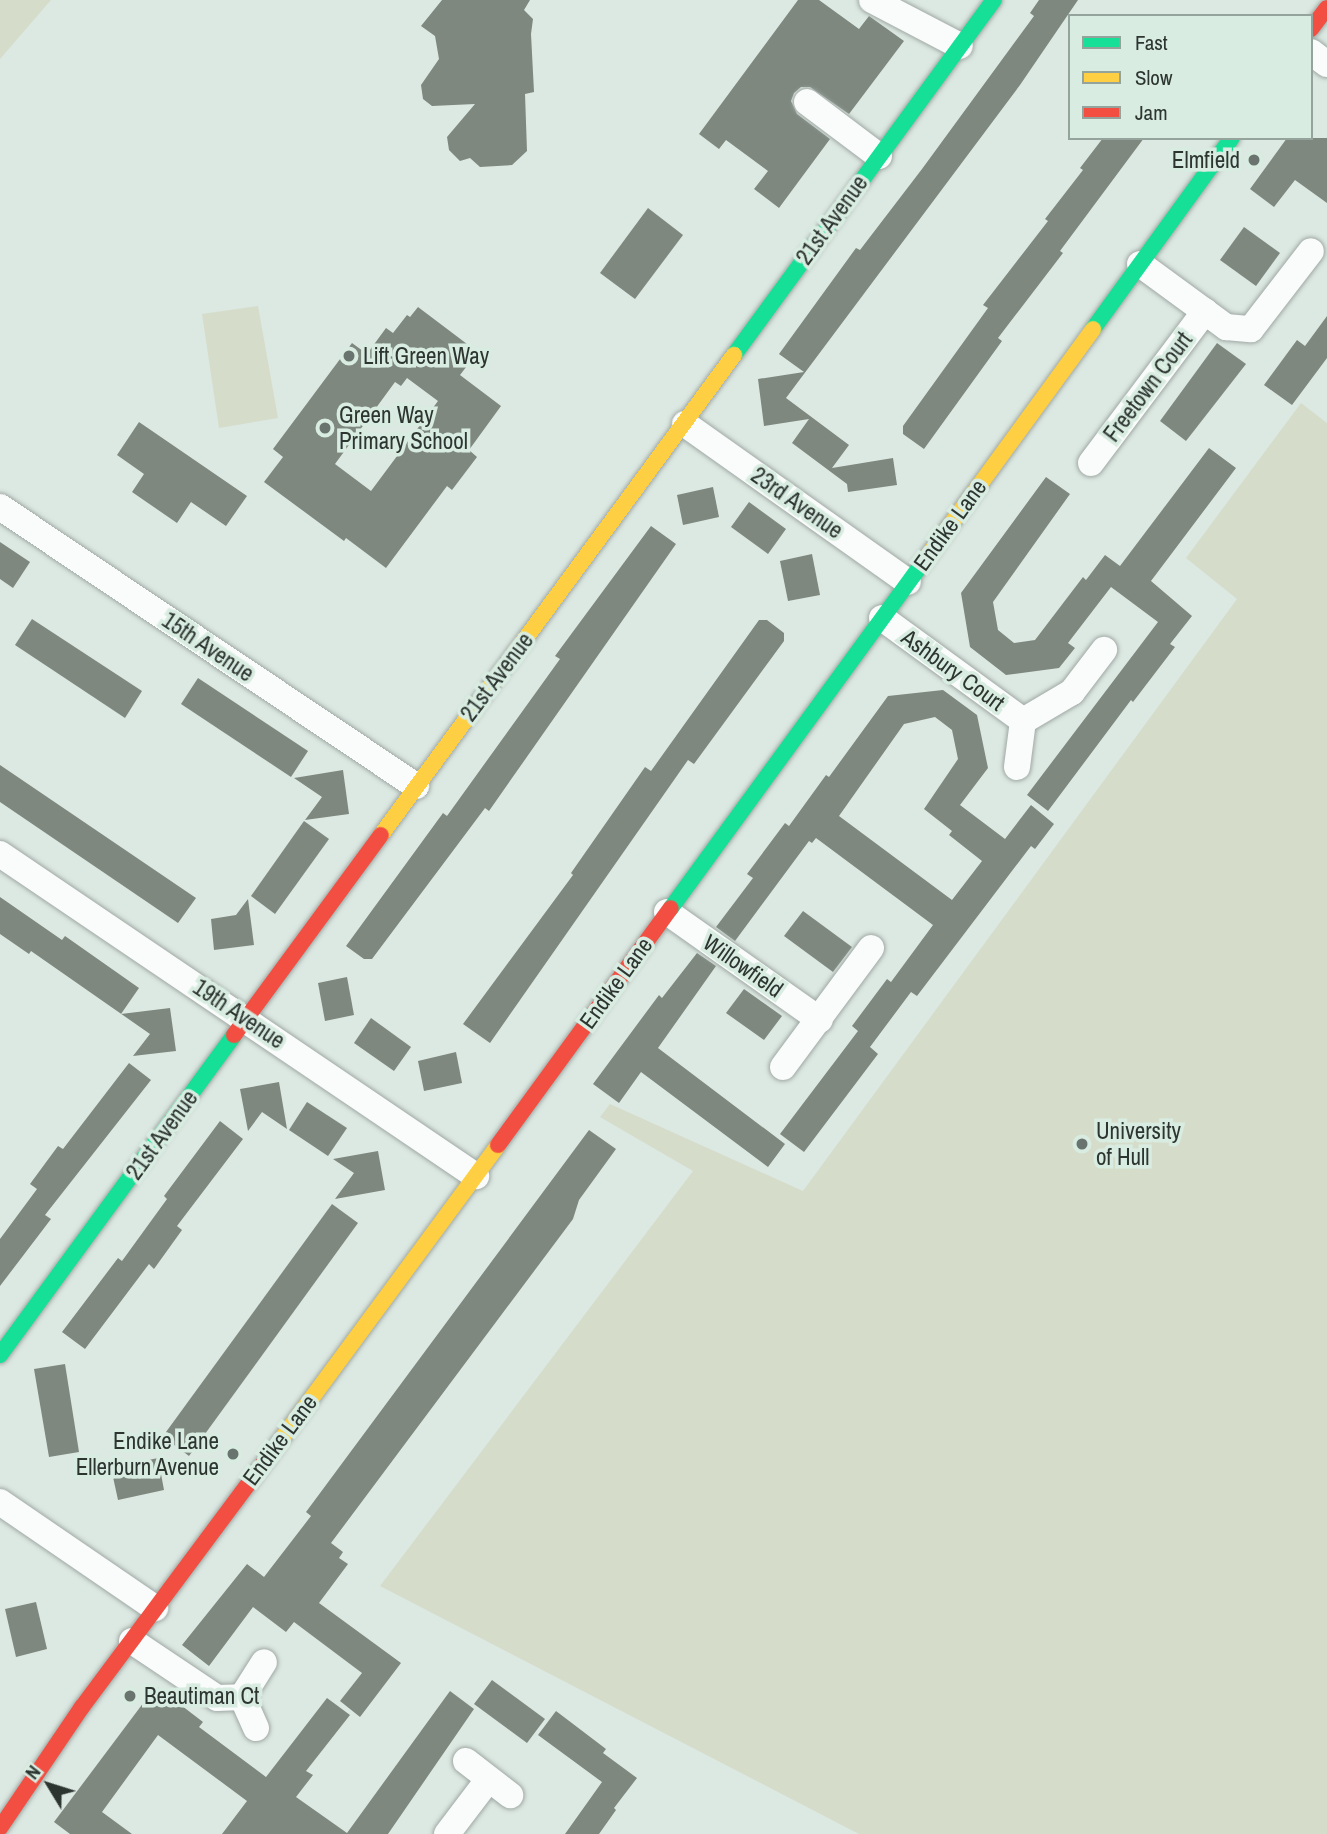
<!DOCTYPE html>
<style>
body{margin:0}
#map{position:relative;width:1327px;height:1834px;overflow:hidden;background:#dce8e2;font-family:"Archivo Narrow",sans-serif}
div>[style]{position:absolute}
.green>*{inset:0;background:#d6dcca}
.building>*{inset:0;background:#7e887f}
.roads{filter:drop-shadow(0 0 2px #a0a9a4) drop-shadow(0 0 2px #a0a9a4)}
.street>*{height:26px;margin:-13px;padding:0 13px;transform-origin:13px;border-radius:13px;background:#fafcfb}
.fast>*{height:16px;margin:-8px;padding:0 8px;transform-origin:8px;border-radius:8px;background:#16e098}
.slow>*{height:16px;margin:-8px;padding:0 8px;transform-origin:8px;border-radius:8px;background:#ffcf43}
.jam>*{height:16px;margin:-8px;padding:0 8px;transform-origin:8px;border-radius:8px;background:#f24e42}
.dots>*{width:19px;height:19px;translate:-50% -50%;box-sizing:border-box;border:4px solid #d8ece1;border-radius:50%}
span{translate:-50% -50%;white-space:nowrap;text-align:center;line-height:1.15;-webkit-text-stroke:7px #d8ece1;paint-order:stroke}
.poi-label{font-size:23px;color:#2d3531}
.right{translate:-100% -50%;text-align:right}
.left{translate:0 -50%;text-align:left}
.street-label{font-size:23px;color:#2d3531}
.legend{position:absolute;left:1068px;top:14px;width:245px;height:126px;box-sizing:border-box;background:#d8ece1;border:2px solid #94a39b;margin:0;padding:9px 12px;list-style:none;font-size:21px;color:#2d3531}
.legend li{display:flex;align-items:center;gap:14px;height:35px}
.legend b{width:35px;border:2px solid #94a39b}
.north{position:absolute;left:14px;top:1750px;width:70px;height:70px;-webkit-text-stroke:5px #d8ece1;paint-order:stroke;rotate:308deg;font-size:19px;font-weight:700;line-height:28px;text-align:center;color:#2d3531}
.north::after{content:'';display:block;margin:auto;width:24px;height:32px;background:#2d3531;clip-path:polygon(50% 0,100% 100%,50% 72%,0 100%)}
</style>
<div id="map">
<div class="green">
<i style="clip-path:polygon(0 0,51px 0,0 59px)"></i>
<i style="clip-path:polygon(258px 306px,278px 418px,219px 428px,202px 314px)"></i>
<i style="clip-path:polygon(1301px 403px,1327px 423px,1327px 1834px,859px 1834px,380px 1586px,693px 1171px,600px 1117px,610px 1104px,803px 1191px,1237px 599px,1186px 558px)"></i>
</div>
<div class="building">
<i style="clip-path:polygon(442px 0,530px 0,524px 10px,533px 19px,531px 34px,534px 92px,525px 94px,527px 151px,512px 165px,480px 167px,470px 158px,460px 161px,449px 150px,447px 137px,475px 104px,432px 106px,423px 99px,421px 85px,439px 59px,435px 36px,421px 26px)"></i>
<i style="clip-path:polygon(798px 0,819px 0,859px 29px,869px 16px,904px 41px,849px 114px,810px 87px,801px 87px,794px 93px,791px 101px,797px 114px,830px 139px,779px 208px,754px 189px,768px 171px,726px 140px,719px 149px,699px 134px)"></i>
<i style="clip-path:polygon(1039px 0,1078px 0,1020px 85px,786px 398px,849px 445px,832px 468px,893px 458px,897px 485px,848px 492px,847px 484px,792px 443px,809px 419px,764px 426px,758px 379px,804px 372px,779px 354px,856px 248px,860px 250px,922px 169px,1034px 16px,1030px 13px)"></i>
<i style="clip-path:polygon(1103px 138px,1144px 138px,1060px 251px,1063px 253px,998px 338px,1002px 341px,924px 449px,903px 434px,903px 426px,988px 308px,983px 305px,1048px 221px,1045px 219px,1083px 170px,1080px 168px)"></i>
<i style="clip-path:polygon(1287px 138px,1327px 138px,1327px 203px,1295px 180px,1274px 207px,1250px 189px)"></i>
<i style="clip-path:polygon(648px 208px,683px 235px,635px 299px,600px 273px)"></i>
<i style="clip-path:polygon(1244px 227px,1280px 253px,1256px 286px,1220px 260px)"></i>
<i style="clip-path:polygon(evenodd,418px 307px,467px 344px,459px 354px,470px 362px,460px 375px,501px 406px,469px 450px,477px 457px,452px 490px,447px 486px,386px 568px,346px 538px,344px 541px,264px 482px,283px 457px,273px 449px,352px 343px,367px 354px,386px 328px,393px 333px,407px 315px,410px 317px,418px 307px,407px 378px,438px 401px,371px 491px,335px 464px,395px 382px,401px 386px,407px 378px)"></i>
<i style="clip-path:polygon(1327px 316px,1327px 358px,1292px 405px,1264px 385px,1297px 340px,1305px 346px)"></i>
<i style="clip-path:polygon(1217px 343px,1246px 364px,1186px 441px,1160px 421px)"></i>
<i style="clip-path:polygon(139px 422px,247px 496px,226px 526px,191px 502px,177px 523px,132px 492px,144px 474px,117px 455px)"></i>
<i style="clip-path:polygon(1209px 448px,1236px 468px,1151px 581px,1192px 616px,1170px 644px,1175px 647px,1133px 702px,1131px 700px,1048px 811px,1027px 795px,1158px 622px,1111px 587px,1068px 643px,1075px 648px,1059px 668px,1006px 675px,970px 647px,961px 593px,1046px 477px,1070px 494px,993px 602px,998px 630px,1014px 643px,1035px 640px,1083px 577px,1086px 580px,1105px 555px,1120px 566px)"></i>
<i style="clip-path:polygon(713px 487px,719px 517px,683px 525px,677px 495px)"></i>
<i style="clip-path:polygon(749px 502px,786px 529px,768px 554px,731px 527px)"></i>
<i style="clip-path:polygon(651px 526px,676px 544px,489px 811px,485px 808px,372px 959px,364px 959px,346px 946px,443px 813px,447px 816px,560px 659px,555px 656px)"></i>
<i style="clip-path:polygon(0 542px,30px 562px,13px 588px,0 579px)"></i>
<i style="clip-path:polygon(812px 554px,820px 595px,788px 601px,780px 561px)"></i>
<i style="clip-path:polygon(32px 619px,142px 691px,125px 718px,15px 645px)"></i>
<i style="clip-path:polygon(759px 620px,767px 620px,784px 633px,784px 641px,694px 764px,688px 760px,490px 1043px,463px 1024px,573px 875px,571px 873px,645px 767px,651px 771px)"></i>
<i style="clip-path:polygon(198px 678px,308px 751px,291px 777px,181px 704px)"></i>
<i style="clip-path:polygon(evenodd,943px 690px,977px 715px,988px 768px,960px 805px,1005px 839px,1031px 805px,1054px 824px,1035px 849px,1031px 846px,917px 996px,911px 992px,870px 1047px,878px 1054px,804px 1152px,780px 1134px,858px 1031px,852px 1026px,887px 979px,891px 982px,933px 925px,816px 838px,812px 843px,809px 841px,735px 941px,716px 927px,753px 878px,747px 874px,785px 823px,789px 826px,826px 775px,829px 777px,888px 696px,943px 690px,935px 717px,952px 730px,958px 759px,924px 809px,952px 831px,949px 835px,982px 861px,952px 900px,839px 816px,904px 724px,935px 717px)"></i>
<i style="clip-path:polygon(0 765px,196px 898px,178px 923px,0 802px)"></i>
<i style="clip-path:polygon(343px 770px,349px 814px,305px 820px,322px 797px,294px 778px)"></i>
<i style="clip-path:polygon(304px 821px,329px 839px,275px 914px,251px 896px)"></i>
<i style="clip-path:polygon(0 897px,62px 940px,65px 936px,139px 988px,121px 1014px,170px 1008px,176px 1051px,133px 1056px,150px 1034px,31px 951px,29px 954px,0 934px)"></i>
<i style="clip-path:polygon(248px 899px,254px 945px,214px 950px,211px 919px,236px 915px)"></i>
<i style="clip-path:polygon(803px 911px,852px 947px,833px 972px,784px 936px)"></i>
<i style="clip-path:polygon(697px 953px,716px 966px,658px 1048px,785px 1144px,768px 1167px,641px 1072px,619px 1103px,593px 1084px,659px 995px,662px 998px)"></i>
<i style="clip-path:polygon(347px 977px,354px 1015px,325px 1021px,318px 983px)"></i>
<i style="clip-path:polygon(744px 989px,782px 1016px,764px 1040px,726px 1013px)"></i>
<i style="clip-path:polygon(371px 1018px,411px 1047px,394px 1071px,354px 1043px)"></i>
<i style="clip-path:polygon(456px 1052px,462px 1083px,424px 1091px,418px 1061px)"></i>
<i style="clip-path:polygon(129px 1063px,151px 1080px,45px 1215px,51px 1219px,0 1286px,0 1239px,37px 1189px,30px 1184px,58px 1146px,63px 1149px)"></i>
<i style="clip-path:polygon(279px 1082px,287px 1129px,262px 1112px,248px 1131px,240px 1089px)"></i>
<i style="clip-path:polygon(307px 1102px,347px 1128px,328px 1156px,289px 1130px)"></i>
<i style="clip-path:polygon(220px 1121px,243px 1139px,177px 1226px,182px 1230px,154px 1269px,149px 1264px,85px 1349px,62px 1332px,118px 1258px,122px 1261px,167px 1199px,164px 1196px)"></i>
<i style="clip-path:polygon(589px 1130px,616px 1149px,579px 1200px,573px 1219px,331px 1543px,343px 1552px,339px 1558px,348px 1564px,319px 1603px,401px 1663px,360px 1717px,340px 1701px,362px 1673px,294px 1622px,286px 1632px,253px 1607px,209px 1666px,182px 1645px,247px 1564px,264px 1577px,311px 1516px,306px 1512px)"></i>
<i style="clip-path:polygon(378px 1151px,385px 1190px,335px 1199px,354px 1173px,333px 1159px)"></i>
<i style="clip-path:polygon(332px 1204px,358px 1223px,189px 1456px,166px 1439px,166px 1432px)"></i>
<i style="clip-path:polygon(65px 1364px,79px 1452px,49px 1457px,34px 1369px)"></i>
<i style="clip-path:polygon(158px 1458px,164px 1490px,118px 1500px,111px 1468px)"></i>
<i style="clip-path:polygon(36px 1602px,47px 1649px,16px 1657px,5px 1609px)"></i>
<i style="clip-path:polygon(492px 1680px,545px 1719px,527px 1743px,474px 1704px)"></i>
<i style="clip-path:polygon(156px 1686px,203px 1722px,199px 1727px,266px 1777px,327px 1698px,350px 1715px,306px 1771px,313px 1775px,296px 1797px,347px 1833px,450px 1691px,474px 1709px,388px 1834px,222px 1834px,247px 1801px,158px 1735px,102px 1812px,132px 1834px,70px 1834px,54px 1822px)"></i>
<i style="clip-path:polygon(556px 1711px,606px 1749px,603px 1753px,637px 1778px,614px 1808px,616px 1810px,599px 1834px,565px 1834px,602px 1782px,538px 1735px)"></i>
</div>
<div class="roads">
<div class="street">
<i style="left:872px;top:0;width:99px;rotate:27.6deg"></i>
<i style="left:1311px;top:52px;width:20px;rotate:37deg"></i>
<i style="left:807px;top:102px;width:90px;rotate:36.9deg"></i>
<i style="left:1140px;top:264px;width:107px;rotate:36.2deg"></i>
<i style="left:1226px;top:327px;width:25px;rotate:5deg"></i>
<i style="left:1251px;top:329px;width:98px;rotate:-52.4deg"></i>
<i style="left:685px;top:424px;width:273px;rotate:35.3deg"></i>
<i style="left:1091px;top:463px;width:190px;rotate:-53.1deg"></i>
<i style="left:0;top:507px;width:501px;rotate:33.85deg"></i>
<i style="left:882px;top:618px;width:175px;rotate:36.1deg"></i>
<i style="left:1017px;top:767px;width:46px;rotate:-82.6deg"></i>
<i style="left:1023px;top:721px;width:57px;rotate:-30.6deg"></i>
<i style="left:1072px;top:692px;width:53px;rotate:-52.7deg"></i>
<i style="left:0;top:854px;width:575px;rotate:34.08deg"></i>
<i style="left:667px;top:912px;width:187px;rotate:35.2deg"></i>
<i style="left:783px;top:1067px;width:148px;rotate:-53.5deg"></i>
<i style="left:0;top:1502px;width:188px;rotate:34.4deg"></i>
<i style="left:132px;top:1641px;width:102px;rotate:33.8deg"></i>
<i style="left:217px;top:1698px;width:25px;rotate:-2deg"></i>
<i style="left:256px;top:1728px;width:34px;rotate:-114deg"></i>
<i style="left:242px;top:1697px;width:41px;rotate:-57.8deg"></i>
<i style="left:466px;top:1761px;width:56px;rotate:37.7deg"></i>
<i style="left:447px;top:1834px;width:68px;rotate:-52.8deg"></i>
</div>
<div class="fast">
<i style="left:1093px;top:329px;width:236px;rotate:-54deg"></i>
<i style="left:734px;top:355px;width:440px;rotate:-53.8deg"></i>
<i style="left:671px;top:908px;width:434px;rotate:-53.9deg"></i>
<i style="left:0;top:1355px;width:396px;rotate:-53.8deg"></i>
</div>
<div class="slow">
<i style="left:927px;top:557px;width:282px;rotate:-53.9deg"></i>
<i style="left:381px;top:835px;width:596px;rotate:-53.67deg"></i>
<i style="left:269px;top:1456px;width:386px;rotate:-53.6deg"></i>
</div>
<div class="jam">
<i style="left:1311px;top:29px;width:26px;rotate:-53deg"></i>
<i style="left:234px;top:1035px;width:248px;rotate:-53.7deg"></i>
<i style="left:498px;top:1145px;width:293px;rotate:-53.9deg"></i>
<i style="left:0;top:1828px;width:146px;rotate:-55.9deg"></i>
<i style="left:82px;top:1707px;width:313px;rotate:-53.3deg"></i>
</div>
</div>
<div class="dots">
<i style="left:1254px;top:160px;background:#6a746f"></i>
<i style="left:349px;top:356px;background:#6a746f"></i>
<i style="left:325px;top:428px;background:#6a746f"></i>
<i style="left:1082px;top:1144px;background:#6a746f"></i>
<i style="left:233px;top:1454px;background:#6a746f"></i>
<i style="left:130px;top:1696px;background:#6a746f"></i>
</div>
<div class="poi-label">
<span class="right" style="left:1240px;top:160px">Elmfield</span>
<span class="left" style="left:363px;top:356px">Lift Green Way</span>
<span class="left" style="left:339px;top:428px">Green Way<br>Primary School</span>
<span class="left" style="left:1096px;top:1144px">University<br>of Hull</span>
<span class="right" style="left:219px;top:1454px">Endike Lane<br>Ellerburn Avenue</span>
<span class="left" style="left:144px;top:1696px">Beautiman Ct</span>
</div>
<div class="street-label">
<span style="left:832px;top:220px;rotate:-54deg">21st Avenue</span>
<span style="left:1148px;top:387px;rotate:-53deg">Freetown Court</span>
<span style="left:797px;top:503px;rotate:35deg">23rd Avenue</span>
<span style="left:950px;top:525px;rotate:-54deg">Endike Lane</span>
<span style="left:208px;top:647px;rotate:34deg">15th Avenue</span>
<span style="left:953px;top:670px;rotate:36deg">Ashbury Court</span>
<span style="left:497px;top:677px;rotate:-53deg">21st Avenue</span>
<span style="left:743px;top:966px;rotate:35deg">Willowfield</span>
<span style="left:616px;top:983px;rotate:-54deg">Endike Lane</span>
<span style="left:239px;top:1014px;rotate:34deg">19th Avenue</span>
<span style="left:162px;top:1135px;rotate:-54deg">21st Avenue</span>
<span style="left:280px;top:1440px;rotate:-53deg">Endike Lane</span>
</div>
<ul class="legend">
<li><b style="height:9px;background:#16e098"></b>Fast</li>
<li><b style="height:9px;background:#ffcf43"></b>Slow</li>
<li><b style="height:9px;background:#f24e42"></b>Jam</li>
</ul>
<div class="north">N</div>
</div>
